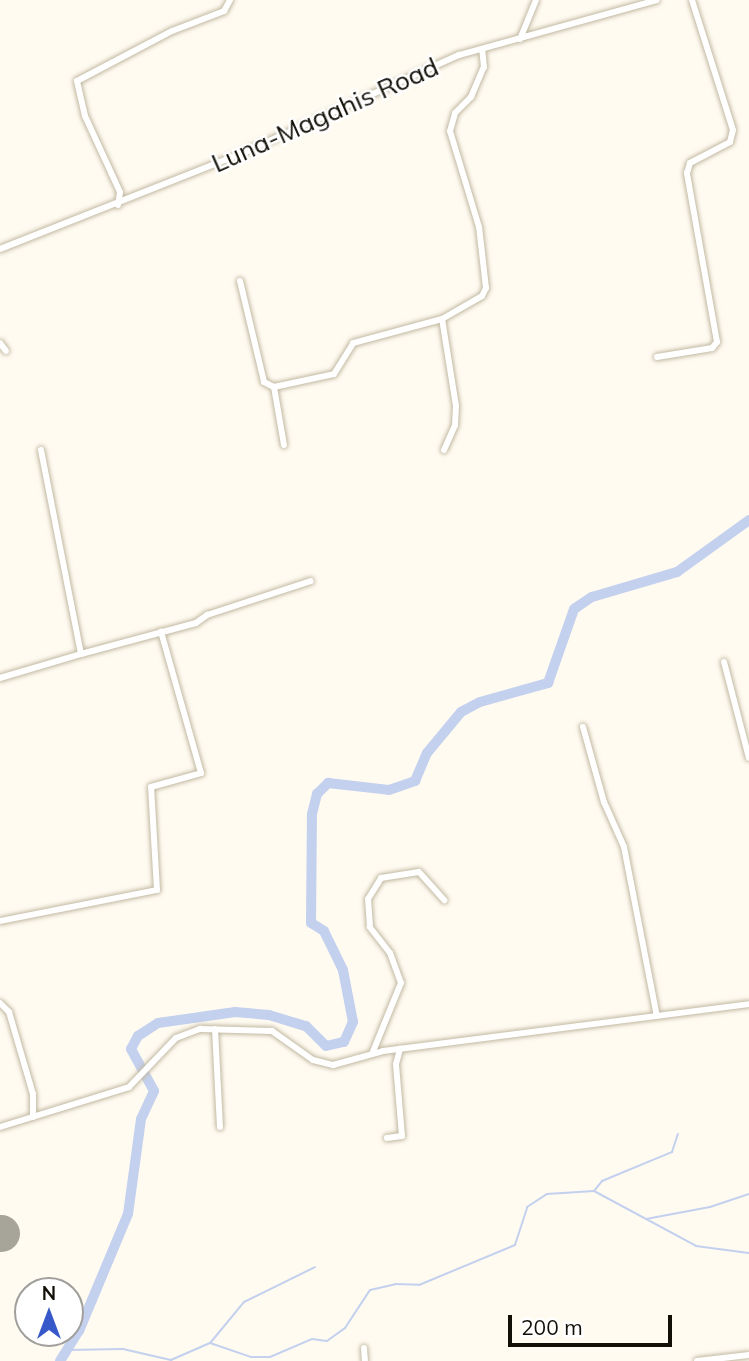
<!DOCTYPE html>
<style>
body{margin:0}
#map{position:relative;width:749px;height:1361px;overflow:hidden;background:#fffbf1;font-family:Mulish,sans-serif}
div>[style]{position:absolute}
.stream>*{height:2px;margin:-1px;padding:0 1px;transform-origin:1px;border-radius:1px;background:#c3d0ee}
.river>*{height:10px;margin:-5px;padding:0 5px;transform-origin:5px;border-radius:5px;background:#c3d0ee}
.runway>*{height:37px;margin:-18.5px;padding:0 18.5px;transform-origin:18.5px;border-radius:18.5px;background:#a7a49a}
.roads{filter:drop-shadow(0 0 2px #c2b9a2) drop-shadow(0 0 2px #c2b9a2)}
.street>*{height:6px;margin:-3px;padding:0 3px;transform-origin:3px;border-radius:3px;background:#fff}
span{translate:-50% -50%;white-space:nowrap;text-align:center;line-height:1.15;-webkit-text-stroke:5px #fff;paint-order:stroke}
.street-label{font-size:26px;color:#120f07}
.north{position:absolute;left:14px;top:1277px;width:70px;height:70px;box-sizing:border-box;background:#fff;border:2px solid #a09f9c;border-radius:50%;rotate:0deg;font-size:19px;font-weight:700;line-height:28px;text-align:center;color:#120f07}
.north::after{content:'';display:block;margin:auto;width:24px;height:32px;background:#3758c9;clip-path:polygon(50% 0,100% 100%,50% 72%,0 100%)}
.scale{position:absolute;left:508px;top:1315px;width:164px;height:32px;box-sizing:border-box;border:4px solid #120f07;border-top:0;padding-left:9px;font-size:21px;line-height:24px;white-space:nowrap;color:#120f07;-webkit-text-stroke:5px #fff;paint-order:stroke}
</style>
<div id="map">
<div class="stream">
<i style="left:594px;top:1191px;width:13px;rotate:-51deg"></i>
<i style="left:602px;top:1181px;width:76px;rotate:-22.5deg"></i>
<i style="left:672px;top:1152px;width:19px;rotate:-72deg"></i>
<i style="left:646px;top:1219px;width:65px;rotate:-10.6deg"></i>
<i style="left:710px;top:1207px;width:41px;rotate:-18.4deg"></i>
<i style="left:211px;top:1342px;width:52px;rotate:-50.5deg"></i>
<i style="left:244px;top:1302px;width:79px;rotate:-26.2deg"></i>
<i style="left:67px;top:1350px;width:56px;rotate:-1deg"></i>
<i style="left:123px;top:1349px;width:49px;rotate:12.9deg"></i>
<i style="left:171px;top:1360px;width:43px;rotate:-23.6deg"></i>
<i style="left:210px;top:1343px;width:43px;rotate:18.9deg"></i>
<i style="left:251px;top:1357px;width:19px"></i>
<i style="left:270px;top:1357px;width:46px;rotate:-23.2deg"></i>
<i style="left:312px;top:1339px;width:15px;rotate:8deg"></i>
<i style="left:327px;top:1341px;width:22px;rotate:-36deg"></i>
<i style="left:345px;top:1328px;width:45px;rotate:-56.7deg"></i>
<i style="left:370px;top:1290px;width:26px;rotate:-13deg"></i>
<i style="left:395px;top:1284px;width:24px;rotate:2deg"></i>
<i style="left:419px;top:1285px;width:104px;rotate:-22.6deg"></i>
<i style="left:515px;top:1245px;width:40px;rotate:-72deg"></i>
<i style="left:527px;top:1207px;width:24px;rotate:-33deg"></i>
<i style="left:547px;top:1194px;width:47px;rotate:-3.7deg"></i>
<i style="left:594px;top:1191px;width:116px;rotate:28.3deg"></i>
<i style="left:696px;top:1246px;width:53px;rotate:7.5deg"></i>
</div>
<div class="river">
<i style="left:60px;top:1361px;width:36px;rotate:-58deg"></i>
<i style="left:79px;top:1331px;width:127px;rotate:-67.3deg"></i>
<i style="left:128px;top:1214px;width:96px;rotate:-82.2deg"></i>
<i style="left:141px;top:1119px;width:31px;rotate:-65deg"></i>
<i style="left:154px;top:1091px;width:48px;rotate:-118.7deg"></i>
<i style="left:131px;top:1049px;width:15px;rotate:-62deg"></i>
<i style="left:138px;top:1036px;width:24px;rotate:-33deg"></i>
<i style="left:158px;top:1023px;width:78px;rotate:-8.1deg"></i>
<i style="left:235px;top:1012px;width:34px;rotate:5deg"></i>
<i style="left:269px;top:1015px;width:39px;rotate:17deg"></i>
<i style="left:306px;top:1026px;width:28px;rotate:45deg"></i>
<i style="left:326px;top:1046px;width:18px;rotate:-13deg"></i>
<i style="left:344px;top:1042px;width:22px;rotate:-66deg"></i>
<i style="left:353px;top:1022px;width:53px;rotate:-100.9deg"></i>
<i style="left:343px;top:970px;width:43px;rotate:-116deg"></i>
<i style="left:324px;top:931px;width:15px;rotate:-148deg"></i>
<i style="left:311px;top:923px;width:109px;rotate:-89.5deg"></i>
<i style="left:312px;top:814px;width:21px;rotate:-76deg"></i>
<i style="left:317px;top:794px;width:16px;rotate:-45deg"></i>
<i style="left:328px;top:783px;width:61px;rotate:6.5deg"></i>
<i style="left:389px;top:790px;width:28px;rotate:-19deg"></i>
<i style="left:415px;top:781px;width:30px;rotate:-67deg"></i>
<i style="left:427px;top:753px;width:53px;rotate:-50.3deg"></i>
<i style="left:461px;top:712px;width:21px;rotate:-28deg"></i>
<i style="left:480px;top:702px;width:71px;rotate:-15.6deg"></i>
<i style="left:548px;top:683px;width:78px;rotate:-70.6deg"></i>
<i style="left:574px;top:609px;width:22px;rotate:-34deg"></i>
<i style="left:592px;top:597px;width:89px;rotate:-16.4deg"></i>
<i style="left:677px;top:572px;width:89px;rotate:-35.8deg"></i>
</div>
<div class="runway">
<i style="left:0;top:1233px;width:1px"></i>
</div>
<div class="roads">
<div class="street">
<i style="left:520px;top:39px;width:42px;rotate:-67.7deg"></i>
<i style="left:118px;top:205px;width:13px;rotate:-81deg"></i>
<i style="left:120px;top:192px;width:84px;rotate:-114.7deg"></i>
<i style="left:85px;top:116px;width:36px;rotate:-103deg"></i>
<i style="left:77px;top:81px;width:107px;rotate:-27.8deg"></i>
<i style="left:172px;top:31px;width:56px;rotate:-21deg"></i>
<i style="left:224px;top:11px;width:13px;rotate:-61deg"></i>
<i style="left:0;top:249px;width:266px;rotate:-21.6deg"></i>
<i style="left:247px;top:151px;width:233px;rotate:-24.4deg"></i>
<i style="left:459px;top:55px;width:205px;rotate:-15.5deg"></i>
<i style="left:240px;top:281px;width:104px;rotate:76.6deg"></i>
<i style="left:264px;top:382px;width:11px;rotate:27deg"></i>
<i style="left:0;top:343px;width:10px;rotate:53deg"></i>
<i style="left:657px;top:357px;width:56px;rotate:-9.3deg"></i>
<i style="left:712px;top:348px;width:8px;rotate:-50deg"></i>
<i style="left:717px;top:342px;width:172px;rotate:-100.1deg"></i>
<i style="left:687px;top:173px;width:10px;rotate:-73deg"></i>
<i style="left:690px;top:163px;width:45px;rotate:-27.7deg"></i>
<i style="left:730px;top:142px;width:12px;rotate:-76deg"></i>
<i style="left:733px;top:130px;width:136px;rotate:-107.5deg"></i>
<i style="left:284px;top:445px;width:59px;rotate:-99.8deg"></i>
<i style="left:274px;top:387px;width:61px;rotate:-12.2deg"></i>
<i style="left:334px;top:374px;width:36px;rotate:-58deg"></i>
<i style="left:353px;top:343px;width:92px;rotate:-15.1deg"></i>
<i style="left:444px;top:450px;width:27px;rotate:-66deg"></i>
<i style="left:455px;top:425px;width:19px;rotate:-87deg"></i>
<i style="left:456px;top:406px;width:88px;rotate:-99.1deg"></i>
<i style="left:442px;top:319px;width:46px;rotate:-29.9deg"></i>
<i style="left:482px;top:296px;width:9px;rotate:-63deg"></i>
<i style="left:486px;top:288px;width:61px;rotate:-96.5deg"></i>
<i style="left:479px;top:227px;width:100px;rotate:-106.8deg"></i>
<i style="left:450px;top:131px;width:19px;rotate:-74deg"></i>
<i style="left:455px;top:113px;width:23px;rotate:-45deg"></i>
<i style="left:471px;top:97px;width:33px;rotate:-67deg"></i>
<i style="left:484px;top:67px;width:18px;rotate:-96deg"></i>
<i style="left:81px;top:654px;width:119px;rotate:-15.1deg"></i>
<i style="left:196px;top:623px;width:14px;rotate:-36deg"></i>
<i style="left:207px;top:615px;width:109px;rotate:-18.1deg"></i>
<i style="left:724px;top:662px;width:99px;rotate:75.4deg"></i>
<i style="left:0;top:678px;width:84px;rotate:-16.5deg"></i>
<i style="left:81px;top:654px;width:208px;rotate:-101.1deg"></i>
<i style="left:583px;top:727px;width:78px;rotate:74.4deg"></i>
<i style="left:604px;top:802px;width:49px;rotate:66deg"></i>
<i style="left:624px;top:847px;width:172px;rotate:79deg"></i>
<i style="left:0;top:921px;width:160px;rotate:-11.2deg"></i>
<i style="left:157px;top:890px;width:103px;rotate:-93.3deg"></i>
<i style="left:151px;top:787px;width:52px;rotate:-15.6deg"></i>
<i style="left:201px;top:773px;width:147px;rotate:-105.8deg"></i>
<i style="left:0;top:1003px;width:13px;rotate:45deg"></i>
<i style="left:9px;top:1012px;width:85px;rotate:73.7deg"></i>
<i style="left:33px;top:1094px;width:23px;rotate:90deg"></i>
<i style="left:215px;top:1029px;width:98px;rotate:87.1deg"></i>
<i style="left:372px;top:1054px;width:77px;rotate:-67.8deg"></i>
<i style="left:401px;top:983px;width:32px;rotate:-110deg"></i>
<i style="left:390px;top:953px;width:33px;rotate:-128deg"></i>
<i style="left:370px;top:927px;width:28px;rotate:-94deg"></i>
<i style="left:368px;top:899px;width:25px;rotate:-58deg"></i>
<i style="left:381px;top:878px;width:38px;rotate:-9deg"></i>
<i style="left:419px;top:872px;width:38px;rotate:48deg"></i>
<i style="left:0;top:1127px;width:135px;rotate:-17.2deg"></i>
<i style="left:129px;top:1087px;width:68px;rotate:-46.2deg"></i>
<i style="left:176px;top:1038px;width:26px;rotate:-21deg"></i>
<i style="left:200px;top:1029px;width:72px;rotate:1.6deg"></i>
<i style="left:272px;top:1031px;width:50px;rotate:35.3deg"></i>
<i style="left:313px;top:1060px;width:21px;rotate:14deg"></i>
<i style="left:333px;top:1065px;width:52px;rotate:-15.6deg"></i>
<i style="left:383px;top:1051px;width:369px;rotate:-7.3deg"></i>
<i style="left:387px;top:1138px;width:15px;rotate:-8deg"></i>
<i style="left:402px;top:1136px;width:72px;rotate:-94.8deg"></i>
<i style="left:396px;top:1064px;width:16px;rotate:-75deg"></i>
<i style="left:364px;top:1348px;width:13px;rotate:86deg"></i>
<i style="left:697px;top:1361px;width:52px;rotate:-6.6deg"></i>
</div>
</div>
<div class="street-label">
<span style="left:325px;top:115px;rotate:-24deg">Luna-Magahis Road</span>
</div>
<div class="north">N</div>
<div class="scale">200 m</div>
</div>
